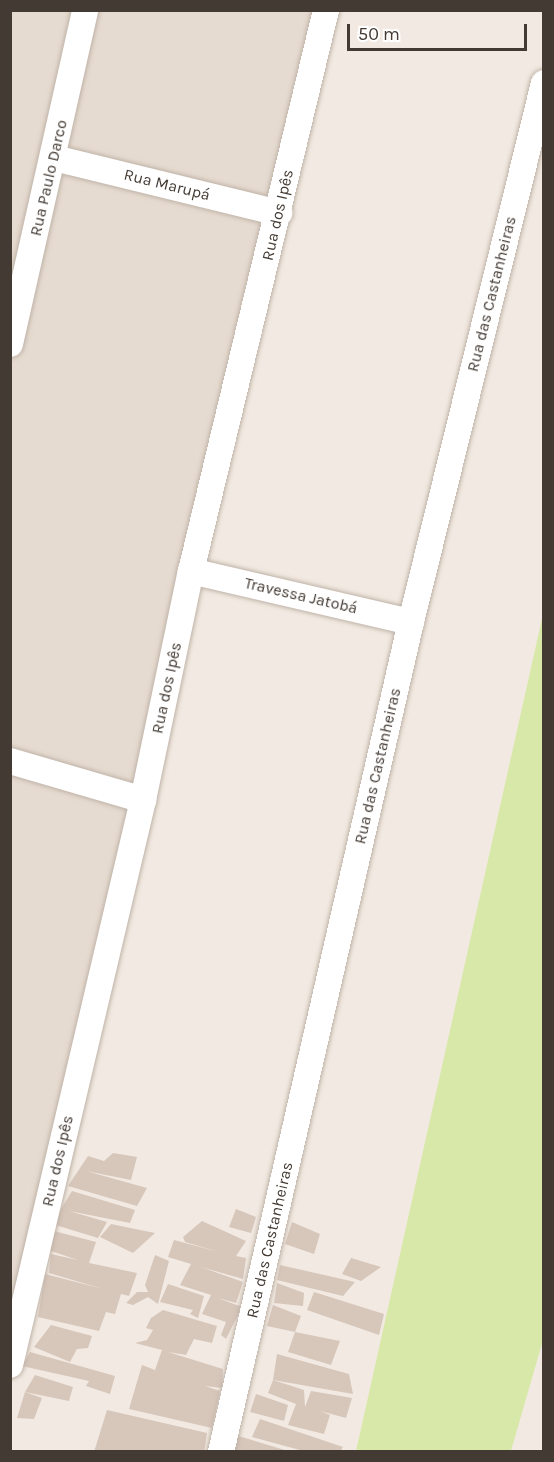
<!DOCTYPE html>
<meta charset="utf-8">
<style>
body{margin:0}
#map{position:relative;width:554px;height:1462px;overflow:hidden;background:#f2eae2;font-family:Karla,sans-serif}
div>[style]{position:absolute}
.residential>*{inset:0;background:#e6dbd0}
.green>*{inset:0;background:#d8e8a9}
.building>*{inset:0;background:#d7c6ba}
.roads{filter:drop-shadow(0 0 2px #c0b3a8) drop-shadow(0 0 2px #c0b3a8)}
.street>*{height:26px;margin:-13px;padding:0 13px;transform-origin:13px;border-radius:13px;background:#fff}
span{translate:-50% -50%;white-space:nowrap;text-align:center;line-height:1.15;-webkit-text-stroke:4.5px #fff;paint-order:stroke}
.street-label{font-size:16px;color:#433a33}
.frame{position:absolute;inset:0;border:12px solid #433a33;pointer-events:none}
.scale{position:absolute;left:347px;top:24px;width:180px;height:27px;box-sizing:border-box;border:3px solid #433a33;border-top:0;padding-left:8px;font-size:18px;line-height:21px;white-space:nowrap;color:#433a33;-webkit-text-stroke:4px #fff;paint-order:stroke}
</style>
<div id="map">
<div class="residential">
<i style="clip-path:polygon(11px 11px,335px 11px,11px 1319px)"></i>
</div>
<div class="green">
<i style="clip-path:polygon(543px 614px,543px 1340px,511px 1451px,356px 1451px)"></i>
</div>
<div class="building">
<i style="clip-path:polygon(113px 1153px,137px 1157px,131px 1180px,86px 1171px,147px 1188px,137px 1206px,68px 1186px,88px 1156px,104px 1161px)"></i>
<i style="clip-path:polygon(72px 1191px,135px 1210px,130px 1223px,69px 1211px,107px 1222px,98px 1238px,52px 1224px)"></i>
<i style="clip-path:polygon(236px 1209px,256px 1217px,251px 1233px,229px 1227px)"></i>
<i style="clip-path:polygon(202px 1221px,246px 1241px,236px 1256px,246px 1258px,243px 1279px,201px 1267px,243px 1282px,236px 1303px,218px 1298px,242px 1307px,226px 1339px,221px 1335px,226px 1322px,202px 1314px,211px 1295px,180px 1285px,191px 1264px,168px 1257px,174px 1240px,219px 1252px,185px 1242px,183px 1237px)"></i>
<i style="clip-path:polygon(292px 1222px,320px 1234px,314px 1254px,285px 1244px)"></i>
<i style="clip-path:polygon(111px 1224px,155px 1233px,133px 1253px,100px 1237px)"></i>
<i style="clip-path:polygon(54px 1231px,96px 1242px,89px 1263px,137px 1273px,129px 1296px,121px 1294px,115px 1314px,106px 1312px,99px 1331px,38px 1317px,45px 1274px,103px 1289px,49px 1273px,51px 1254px,78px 1260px,45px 1249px)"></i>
<i style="clip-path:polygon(155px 1255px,169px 1261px,158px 1304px,148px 1297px,133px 1305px,126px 1303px,137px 1292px,148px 1292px,145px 1285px)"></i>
<i style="clip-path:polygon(351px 1258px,381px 1267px,361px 1281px,342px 1274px)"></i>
<i style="clip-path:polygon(280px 1265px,355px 1282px,343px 1296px,277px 1280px)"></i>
<i style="clip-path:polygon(277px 1283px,304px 1293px,303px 1306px,274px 1303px)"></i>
<i style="clip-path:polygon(168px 1284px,204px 1296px,198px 1318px,190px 1314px,193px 1310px,160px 1302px)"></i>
<i style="clip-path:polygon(314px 1292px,384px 1314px,379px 1335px,307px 1310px)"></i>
<i style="clip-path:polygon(273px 1305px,301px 1316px,295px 1332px,267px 1326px)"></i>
<i style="clip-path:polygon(163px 1310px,217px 1326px,212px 1343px,194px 1339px,186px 1355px,168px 1352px,223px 1369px,222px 1388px,205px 1386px,220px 1391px,212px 1428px,129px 1409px,142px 1365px,155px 1370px,162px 1350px,135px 1343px,147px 1340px,153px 1330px,146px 1328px,151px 1318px)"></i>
<i style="clip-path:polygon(51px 1325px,92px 1336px,88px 1348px,77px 1349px,70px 1362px,34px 1347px)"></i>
<i style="clip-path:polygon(295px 1332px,340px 1341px,331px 1365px,288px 1352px)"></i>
<i style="clip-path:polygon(30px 1352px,115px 1376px,110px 1394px,86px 1386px,89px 1381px,22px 1366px)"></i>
<i style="clip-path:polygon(277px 1354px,349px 1374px,353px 1394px,273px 1380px)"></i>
<i style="clip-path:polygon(35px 1375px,73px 1387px,69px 1401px,25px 1392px)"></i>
<i style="clip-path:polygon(273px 1380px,304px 1390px,305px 1407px,311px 1391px,352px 1398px,346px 1418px,320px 1411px,330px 1415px,324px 1434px,288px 1425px,296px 1404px,268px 1393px)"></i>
<i style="clip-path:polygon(25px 1392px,42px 1398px,34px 1419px,17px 1418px)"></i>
<i style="clip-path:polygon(256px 1394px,288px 1405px,284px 1421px,250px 1412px)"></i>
<i style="clip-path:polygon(107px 1410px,207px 1433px,204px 1452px,94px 1452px)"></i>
<i style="clip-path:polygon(260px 1419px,343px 1447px,340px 1452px,307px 1452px,252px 1437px)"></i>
<i style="clip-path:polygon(235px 1435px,288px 1451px,288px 1452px,233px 1452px)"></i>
</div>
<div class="roads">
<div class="street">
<i style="left:54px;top:158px;width:232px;rotate:13.7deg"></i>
<i style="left:10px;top:344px;width:342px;rotate:-77.3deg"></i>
<i style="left:191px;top:571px;width:226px;rotate:13.1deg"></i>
<i style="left:10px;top:761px;width:139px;rotate:16.3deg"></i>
<i style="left:10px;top:1365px;width:580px;rotate:-76.75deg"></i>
<i style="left:143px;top:800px;width:234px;rotate:-78.2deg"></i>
<i style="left:191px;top:571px;width:577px;rotate:-76.47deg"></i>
<i style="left:221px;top:1452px;width:851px;rotate:-77.11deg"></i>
<i style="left:411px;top:622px;width:555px;rotate:-76.14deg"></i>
</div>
</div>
<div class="street-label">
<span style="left:49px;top:178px;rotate:-77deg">Rua Paulo Darco</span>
<span style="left:167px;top:185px;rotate:14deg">Rua Marupá</span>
<span style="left:278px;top:215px;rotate:-77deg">Rua dos Ipês</span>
<span style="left:492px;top:294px;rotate:-76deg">Rua das Castanheiras</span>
<span style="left:301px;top:596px;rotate:13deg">Travessa Jatobá</span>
<span style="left:167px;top:688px;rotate:-78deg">Rua dos Ipês</span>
<span style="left:378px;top:766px;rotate:-77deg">Rua das Castanheiras</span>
<span style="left:58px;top:1161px;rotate:-77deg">Rua dos Ipês</span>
<span style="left:270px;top:1240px;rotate:-77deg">Rua das Castanheiras</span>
</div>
<div class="frame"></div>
<div class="scale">50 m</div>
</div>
